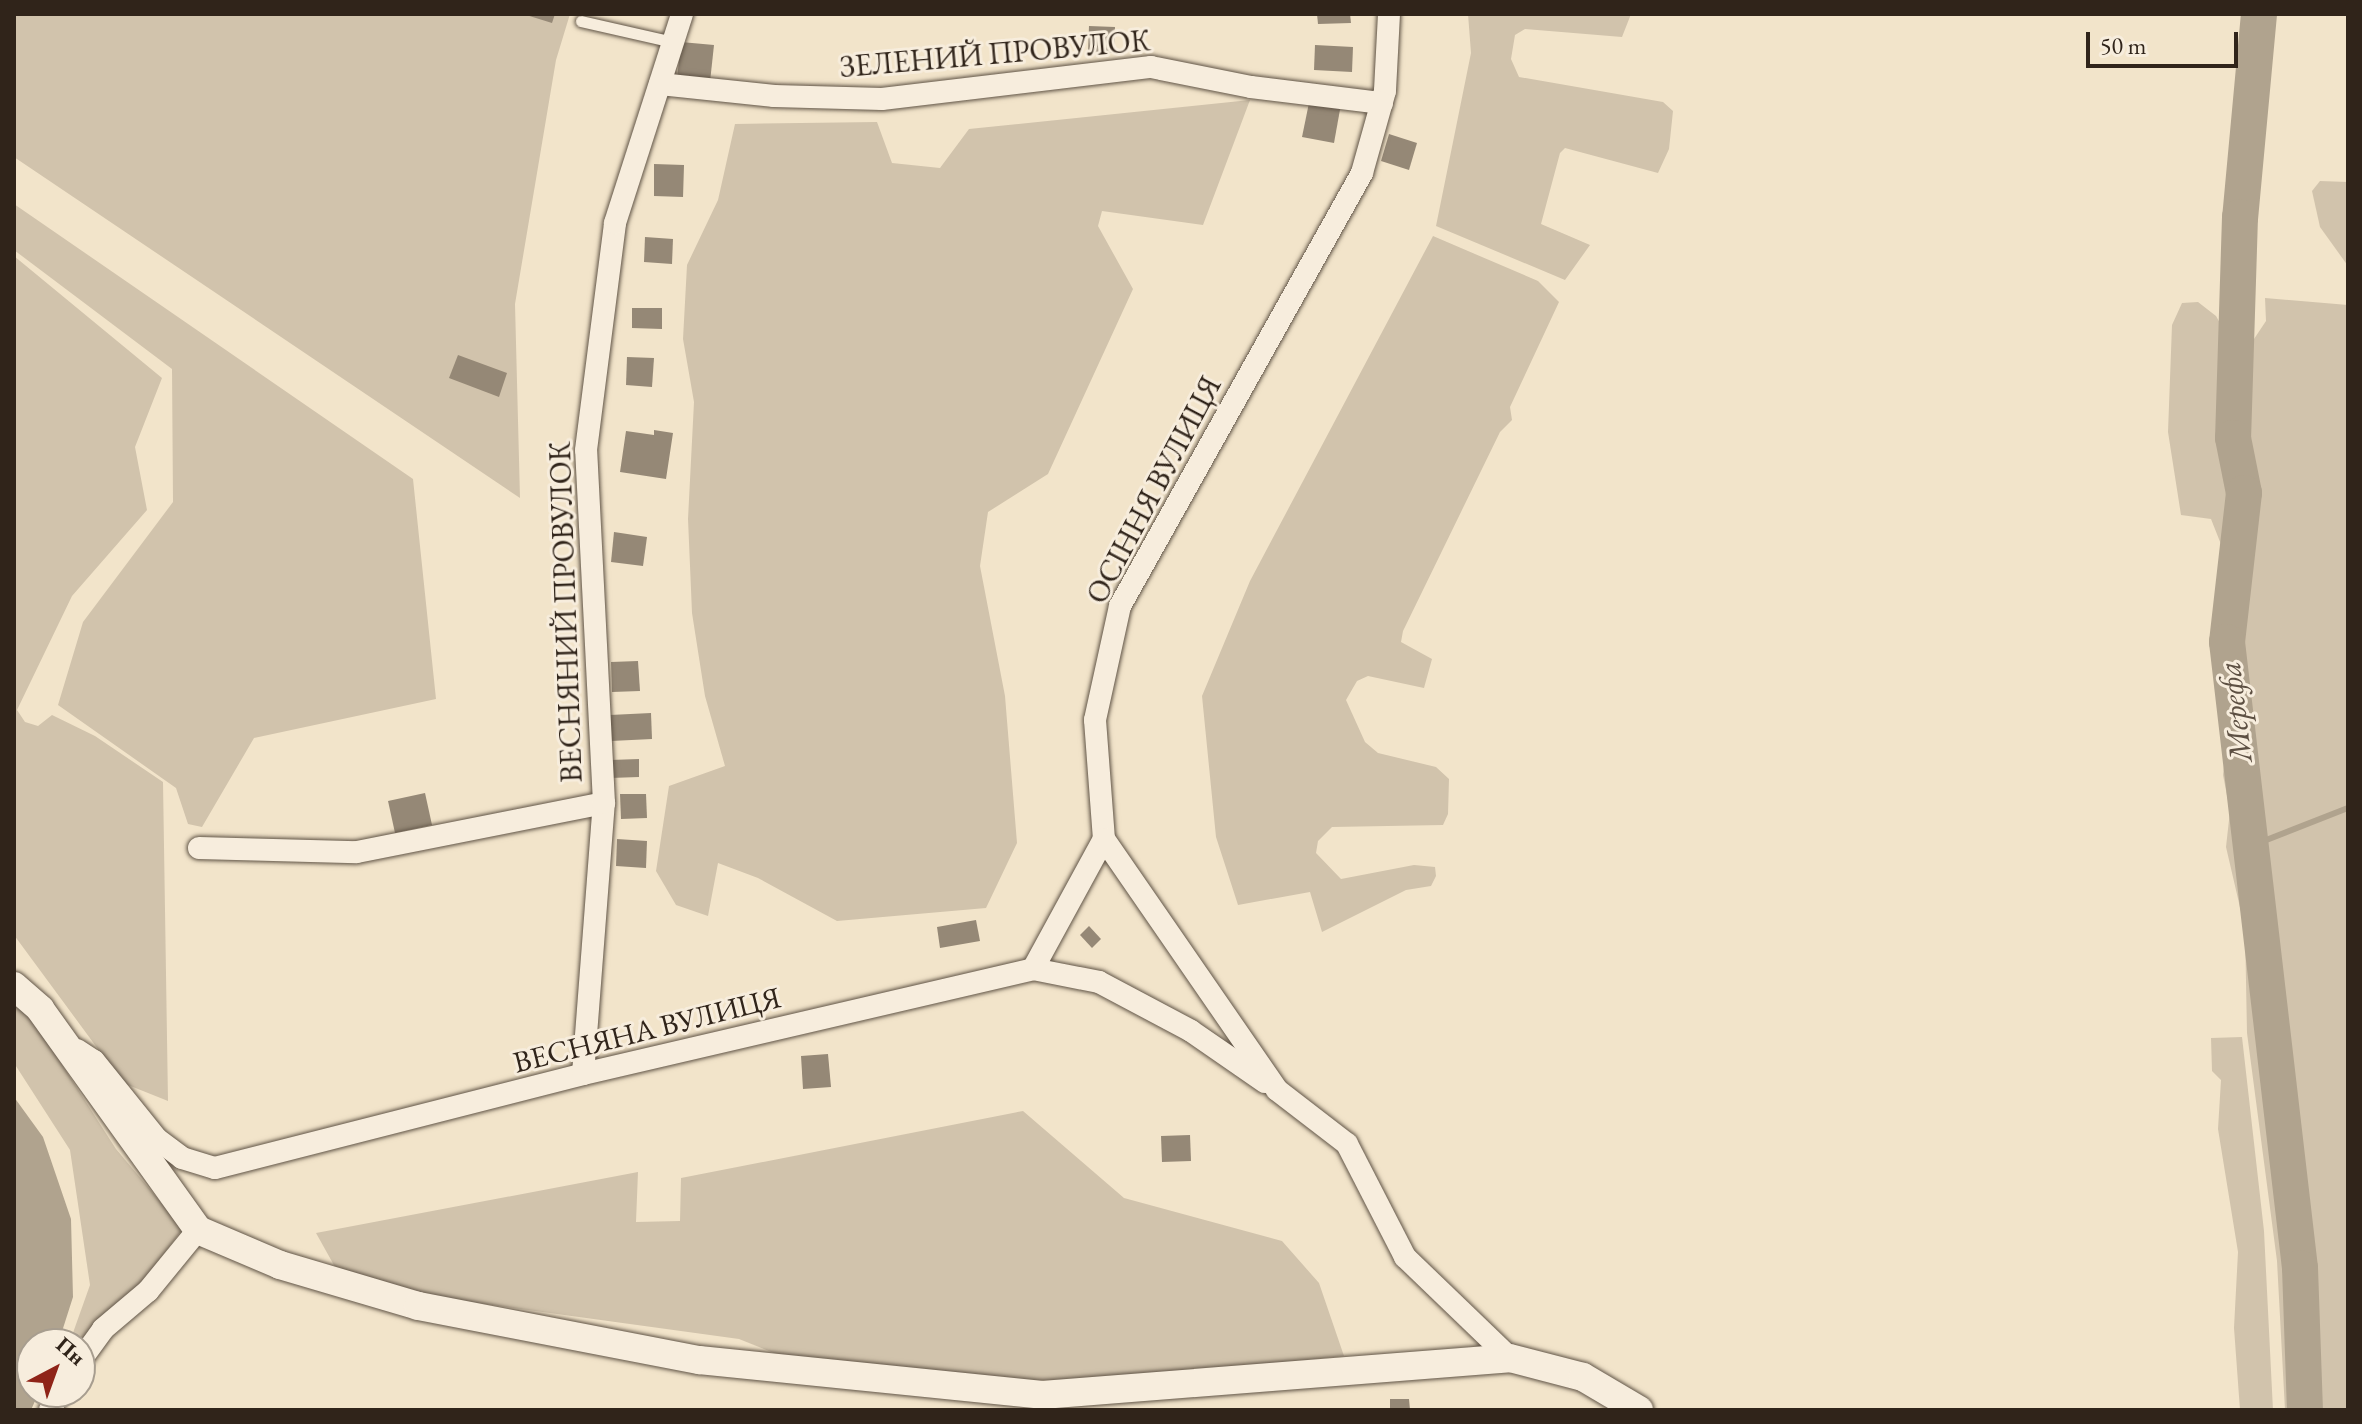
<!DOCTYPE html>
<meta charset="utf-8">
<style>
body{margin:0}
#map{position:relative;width:2362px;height:1424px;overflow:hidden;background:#f2e4ca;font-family:"EB Garamond",serif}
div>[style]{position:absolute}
.green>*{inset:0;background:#d1c3ac}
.water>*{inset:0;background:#b0a38e}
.stream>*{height:6px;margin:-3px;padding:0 3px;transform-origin:3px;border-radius:3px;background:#b0a38e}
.river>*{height:36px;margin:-18px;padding:0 18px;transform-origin:18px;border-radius:18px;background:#b0a38e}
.building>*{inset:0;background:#958876}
.roads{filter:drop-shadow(0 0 2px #605446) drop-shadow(0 0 2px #605446)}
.service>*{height:11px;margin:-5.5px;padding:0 5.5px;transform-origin:5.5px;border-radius:5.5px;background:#f7eddd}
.minor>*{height:22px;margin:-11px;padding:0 11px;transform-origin:11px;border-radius:11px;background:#f7eddd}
.tertiary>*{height:28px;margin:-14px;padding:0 14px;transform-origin:14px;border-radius:14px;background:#f7eddd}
span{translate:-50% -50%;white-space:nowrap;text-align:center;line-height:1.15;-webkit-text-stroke:6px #f7eddd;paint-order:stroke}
.street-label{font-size:30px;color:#30241a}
.water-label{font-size:32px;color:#5d5043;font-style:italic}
.frame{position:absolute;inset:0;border:16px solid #30241a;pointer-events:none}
.north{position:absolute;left:16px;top:1328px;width:80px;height:80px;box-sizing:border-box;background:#f7eddd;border:2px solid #a79d8f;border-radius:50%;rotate:41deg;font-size:22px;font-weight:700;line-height:32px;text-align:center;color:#30241a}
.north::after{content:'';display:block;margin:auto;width:28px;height:36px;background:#8f2418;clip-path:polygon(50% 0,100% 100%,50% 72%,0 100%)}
.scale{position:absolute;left:2086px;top:32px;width:152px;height:36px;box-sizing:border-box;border:4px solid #30241a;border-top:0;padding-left:10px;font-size:24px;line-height:28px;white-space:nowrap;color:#30241a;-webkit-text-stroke:6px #f7eddd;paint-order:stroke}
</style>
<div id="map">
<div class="green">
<i style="clip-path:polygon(14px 14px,570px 14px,556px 60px,515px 304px,520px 498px,14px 157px)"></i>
<i style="clip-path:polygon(1468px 14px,1631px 14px,1622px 37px,1525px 29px,1515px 35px,1511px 59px,1519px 77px,1663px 102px,1673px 111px,1669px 149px,1658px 173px,1565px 148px,1560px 153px,1541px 224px,1590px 245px,1565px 280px,1436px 226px,1471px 53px)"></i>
<i style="clip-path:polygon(1250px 100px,1203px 225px,1102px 211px,1098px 226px,1133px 289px,1048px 474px,988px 512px,980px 566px,1005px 696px,1017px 843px,986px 908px,837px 921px,758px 878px,718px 863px,708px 916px,676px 905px,656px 871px,669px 786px,725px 766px,705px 696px,692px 613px,688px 519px,694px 402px,683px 339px,687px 265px,718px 200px,735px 124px,877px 122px,892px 163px,940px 168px,969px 129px)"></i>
<i style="clip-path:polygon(2320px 181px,2348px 182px,2348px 266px,2320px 227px,2312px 191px)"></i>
<i style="clip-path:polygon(14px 204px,413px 479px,436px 699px,254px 738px,202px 827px,188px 824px,176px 788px,58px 705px,83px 622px,173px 502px,172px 369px,14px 250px)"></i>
<i style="clip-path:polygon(1433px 236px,1538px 281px,1559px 302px,1510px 407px,1512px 420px,1500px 432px,1403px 631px,1401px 642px,1432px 659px,1424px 688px,1368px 676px,1357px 681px,1346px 700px,1365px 742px,1378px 753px,1436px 767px,1449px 779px,1448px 814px,1443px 825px,1332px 827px,1318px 841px,1316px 853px,1341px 879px,1414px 865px,1435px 867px,1436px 876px,1431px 886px,1406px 890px,1322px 932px,1310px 892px,1238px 905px,1216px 837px,1202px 696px,1250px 581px)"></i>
<i style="clip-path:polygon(14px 256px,162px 378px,135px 447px,147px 510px,72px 596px,17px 710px,25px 722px,38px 726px,52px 715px,95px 736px,163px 782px,168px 1101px,123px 1083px,14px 935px)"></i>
<i style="clip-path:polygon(2265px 298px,2348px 305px,2348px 1410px,2285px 1410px,2277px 1261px,2247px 1033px,2245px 929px,2226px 847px,2230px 811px,2223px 775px,2230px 704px,2220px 682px,2228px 562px,2211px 519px,2181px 515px,2168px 432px,2172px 325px,2182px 303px,2198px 302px,2216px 316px,2234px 348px,2246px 351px,2266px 321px)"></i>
<i style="clip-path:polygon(14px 1002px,34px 1021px,116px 1149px,179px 1224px,181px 1231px,133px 1295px,79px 1344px,69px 1344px,90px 1285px,70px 1150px,14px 1063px)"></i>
<i style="clip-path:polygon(2242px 1037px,2264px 1231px,2273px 1410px,2240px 1410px,2234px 1328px,2238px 1252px,2218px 1129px,2221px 1080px,2212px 1071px,2211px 1038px)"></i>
<i style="clip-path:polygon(1023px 1111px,1124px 1198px,1282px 1241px,1319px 1283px,1344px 1356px,1092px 1382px,998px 1379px,855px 1362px,799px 1363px,739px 1339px,434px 1297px,335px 1267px,316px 1233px,638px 1172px,636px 1222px,680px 1221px,681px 1178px)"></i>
</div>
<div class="water">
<i style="clip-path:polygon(14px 1097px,43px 1137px,71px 1219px,73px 1297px,58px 1344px,32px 1344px,32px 1392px,39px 1392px,31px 1410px,14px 1410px)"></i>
</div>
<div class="stream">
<i style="left:2251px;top:846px;width:104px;rotate:-21.4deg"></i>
</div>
<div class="river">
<i style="left:2259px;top:14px;width:204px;rotate:95.3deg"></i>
<i style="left:2240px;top:217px;width:221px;rotate:91.8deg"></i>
<i style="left:2233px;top:438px;width:56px;rotate:78.7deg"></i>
<i style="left:2244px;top:493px;width:150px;rotate:96.5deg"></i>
<i style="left:2227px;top:642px;width:630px;rotate:83.35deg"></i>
<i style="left:2300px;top:1268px;width:142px;rotate:88deg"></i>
</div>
<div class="building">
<i style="clip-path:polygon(523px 14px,555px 14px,552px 23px)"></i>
<i style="clip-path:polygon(1317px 14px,1350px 14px,1351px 23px,1318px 24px)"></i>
<i style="clip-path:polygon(1089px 26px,1115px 27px,1114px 53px,1088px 53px)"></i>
<i style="clip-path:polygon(681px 42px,714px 45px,710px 82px,677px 79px)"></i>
<i style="clip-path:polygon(1315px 45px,1353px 47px,1352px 72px,1314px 70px)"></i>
<i style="clip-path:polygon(1310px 98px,1341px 104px,1334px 143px,1302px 137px)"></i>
<i style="clip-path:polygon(1389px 134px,1417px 143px,1409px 170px,1381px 161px)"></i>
<i style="clip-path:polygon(654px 164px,684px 165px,683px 197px,654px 196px)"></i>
<i style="clip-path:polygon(645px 237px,673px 239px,672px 264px,644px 262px)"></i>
<i style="clip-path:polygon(632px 308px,662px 308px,662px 329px,632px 328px)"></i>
<i style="clip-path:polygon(458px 355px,507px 373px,499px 397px,449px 378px)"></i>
<i style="clip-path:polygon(627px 357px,654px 358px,652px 387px,626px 385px)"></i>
<i style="clip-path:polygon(654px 430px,673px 433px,666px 479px,620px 472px,626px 431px,654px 435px)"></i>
<i style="clip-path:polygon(614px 532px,647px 537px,643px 566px,611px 562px)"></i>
<i style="clip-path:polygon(638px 661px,640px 691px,612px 692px,611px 662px)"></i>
<i style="clip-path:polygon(651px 713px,652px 739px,611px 741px,610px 715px)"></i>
<i style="clip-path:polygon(639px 759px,639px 777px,610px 778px,610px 760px)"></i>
<i style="clip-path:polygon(425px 793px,432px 825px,395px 833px,388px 801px)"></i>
<i style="clip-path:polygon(620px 794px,646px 794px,647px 818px,621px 819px)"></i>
<i style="clip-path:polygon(617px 839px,647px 841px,646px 868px,616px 866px)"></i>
<i style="clip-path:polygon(976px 920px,980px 941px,940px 948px,937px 927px)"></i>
<i style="clip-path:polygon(1089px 926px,1101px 939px,1092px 948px,1080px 935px)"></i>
<i style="clip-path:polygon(828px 1054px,831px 1087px,803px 1089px,801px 1056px)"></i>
<i style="clip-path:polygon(1190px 1135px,1191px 1161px,1162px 1162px,1161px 1136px)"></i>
<i style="clip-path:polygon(1390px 1399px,1409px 1399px,1410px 1410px,1390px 1410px)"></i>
</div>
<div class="roads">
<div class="service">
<i style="left:581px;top:21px;width:94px;rotate:12.9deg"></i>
</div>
<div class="minor">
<i style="left:1389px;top:14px;width:77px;rotate:93deg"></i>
<i style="left:1385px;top:91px;width:85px;rotate:105.7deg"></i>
<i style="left:1362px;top:173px;width:496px;rotate:119.2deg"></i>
<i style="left:1120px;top:606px;width:117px;rotate:102.4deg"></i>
<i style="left:1095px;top:720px;width:119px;rotate:85.7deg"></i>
<i style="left:1104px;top:839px;width:305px;rotate:55.4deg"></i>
<i style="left:1277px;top:1090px;width:88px;rotate:37.6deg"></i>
<i style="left:1347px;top:1144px;width:127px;rotate:62.8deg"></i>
<i style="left:1405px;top:1257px;width:146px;rotate:43.9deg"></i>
<i style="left:660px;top:84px;width:115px;rotate:6deg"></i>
<i style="left:774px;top:96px;width:108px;rotate:1.6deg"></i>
<i style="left:882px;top:99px;width:271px;rotate:-6.8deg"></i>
<i style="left:1151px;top:67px;width:102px;rotate:11.3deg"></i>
<i style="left:1251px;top:87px;width:132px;rotate:7deg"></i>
<i style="left:199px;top:848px;width:158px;rotate:1.5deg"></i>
<i style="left:357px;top:852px;width:252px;rotate:-11.2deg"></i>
<i style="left:1033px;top:969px;width:148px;rotate:-61.4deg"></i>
<i style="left:77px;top:1050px;width:20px;rotate:33deg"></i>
<i style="left:94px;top:1061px;width:100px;rotate:51.1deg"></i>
<i style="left:157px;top:1139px;width:31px;rotate:37deg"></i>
<i style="left:182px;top:1158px;width:34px;rotate:17deg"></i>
<i style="left:215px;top:1168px;width:380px;rotate:-14.3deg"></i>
<i style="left:583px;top:1074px;width:462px;rotate:-13.1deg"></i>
<i style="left:1033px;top:969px;width:67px;rotate:11.1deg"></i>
<i style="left:1099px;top:982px;width:104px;rotate:28deg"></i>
<i style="left:1191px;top:1031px;width:90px;rotate:34.6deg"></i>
<i style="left:583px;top:1074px;width:272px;rotate:-85.6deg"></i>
<i style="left:604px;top:803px;width:353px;rotate:-92.9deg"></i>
<i style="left:586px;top:450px;width:229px;rotate:-82.7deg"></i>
<i style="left:615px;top:223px;width:219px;rotate:-72.2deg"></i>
<i style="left:80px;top:1361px;width:39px;rotate:-54deg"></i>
<i style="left:103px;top:1329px;width:59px;rotate:-40.2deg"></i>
<i style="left:148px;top:1291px;width:79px;rotate:-50.7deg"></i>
<i style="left:50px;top:1410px;width:21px;rotate:-61deg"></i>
</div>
<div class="tertiary">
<i style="left:14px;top:986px;width:35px;rotate:41deg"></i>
<i style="left:40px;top:1009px;width:272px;rotate:54.4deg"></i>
<i style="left:198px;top:1230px;width:89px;rotate:23.1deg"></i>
<i style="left:280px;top:1265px;width:144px;rotate:16.5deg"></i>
<i style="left:418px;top:1306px;width:286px;rotate:10.9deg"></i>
<i style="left:699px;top:1360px;width:345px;rotate:5.8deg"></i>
<i style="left:1042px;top:1395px;width:469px;rotate:-4.5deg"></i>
<i style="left:1510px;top:1358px;width:75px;rotate:14.6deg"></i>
<i style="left:1583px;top:1377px;width:65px;rotate:30.5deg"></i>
</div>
</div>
<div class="street-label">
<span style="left:995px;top:54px;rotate:-5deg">ЗЕЛЕНИЙ ПРОВУЛОК</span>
<span style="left:1154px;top:490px;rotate:-62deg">ОСІННЯ ВУЛИЦЯ</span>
<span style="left:566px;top:612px;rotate:-92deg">ВЕСНЯНИЙ ПРОВУЛОК</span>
<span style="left:647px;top:1030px;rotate:-14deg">ВЕСНЯНА ВУЛИЦЯ</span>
</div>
<div class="water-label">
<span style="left:2235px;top:712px;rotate:-97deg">Мерефа</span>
</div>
<div class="frame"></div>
<div class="north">Пн</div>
<div class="scale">50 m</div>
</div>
